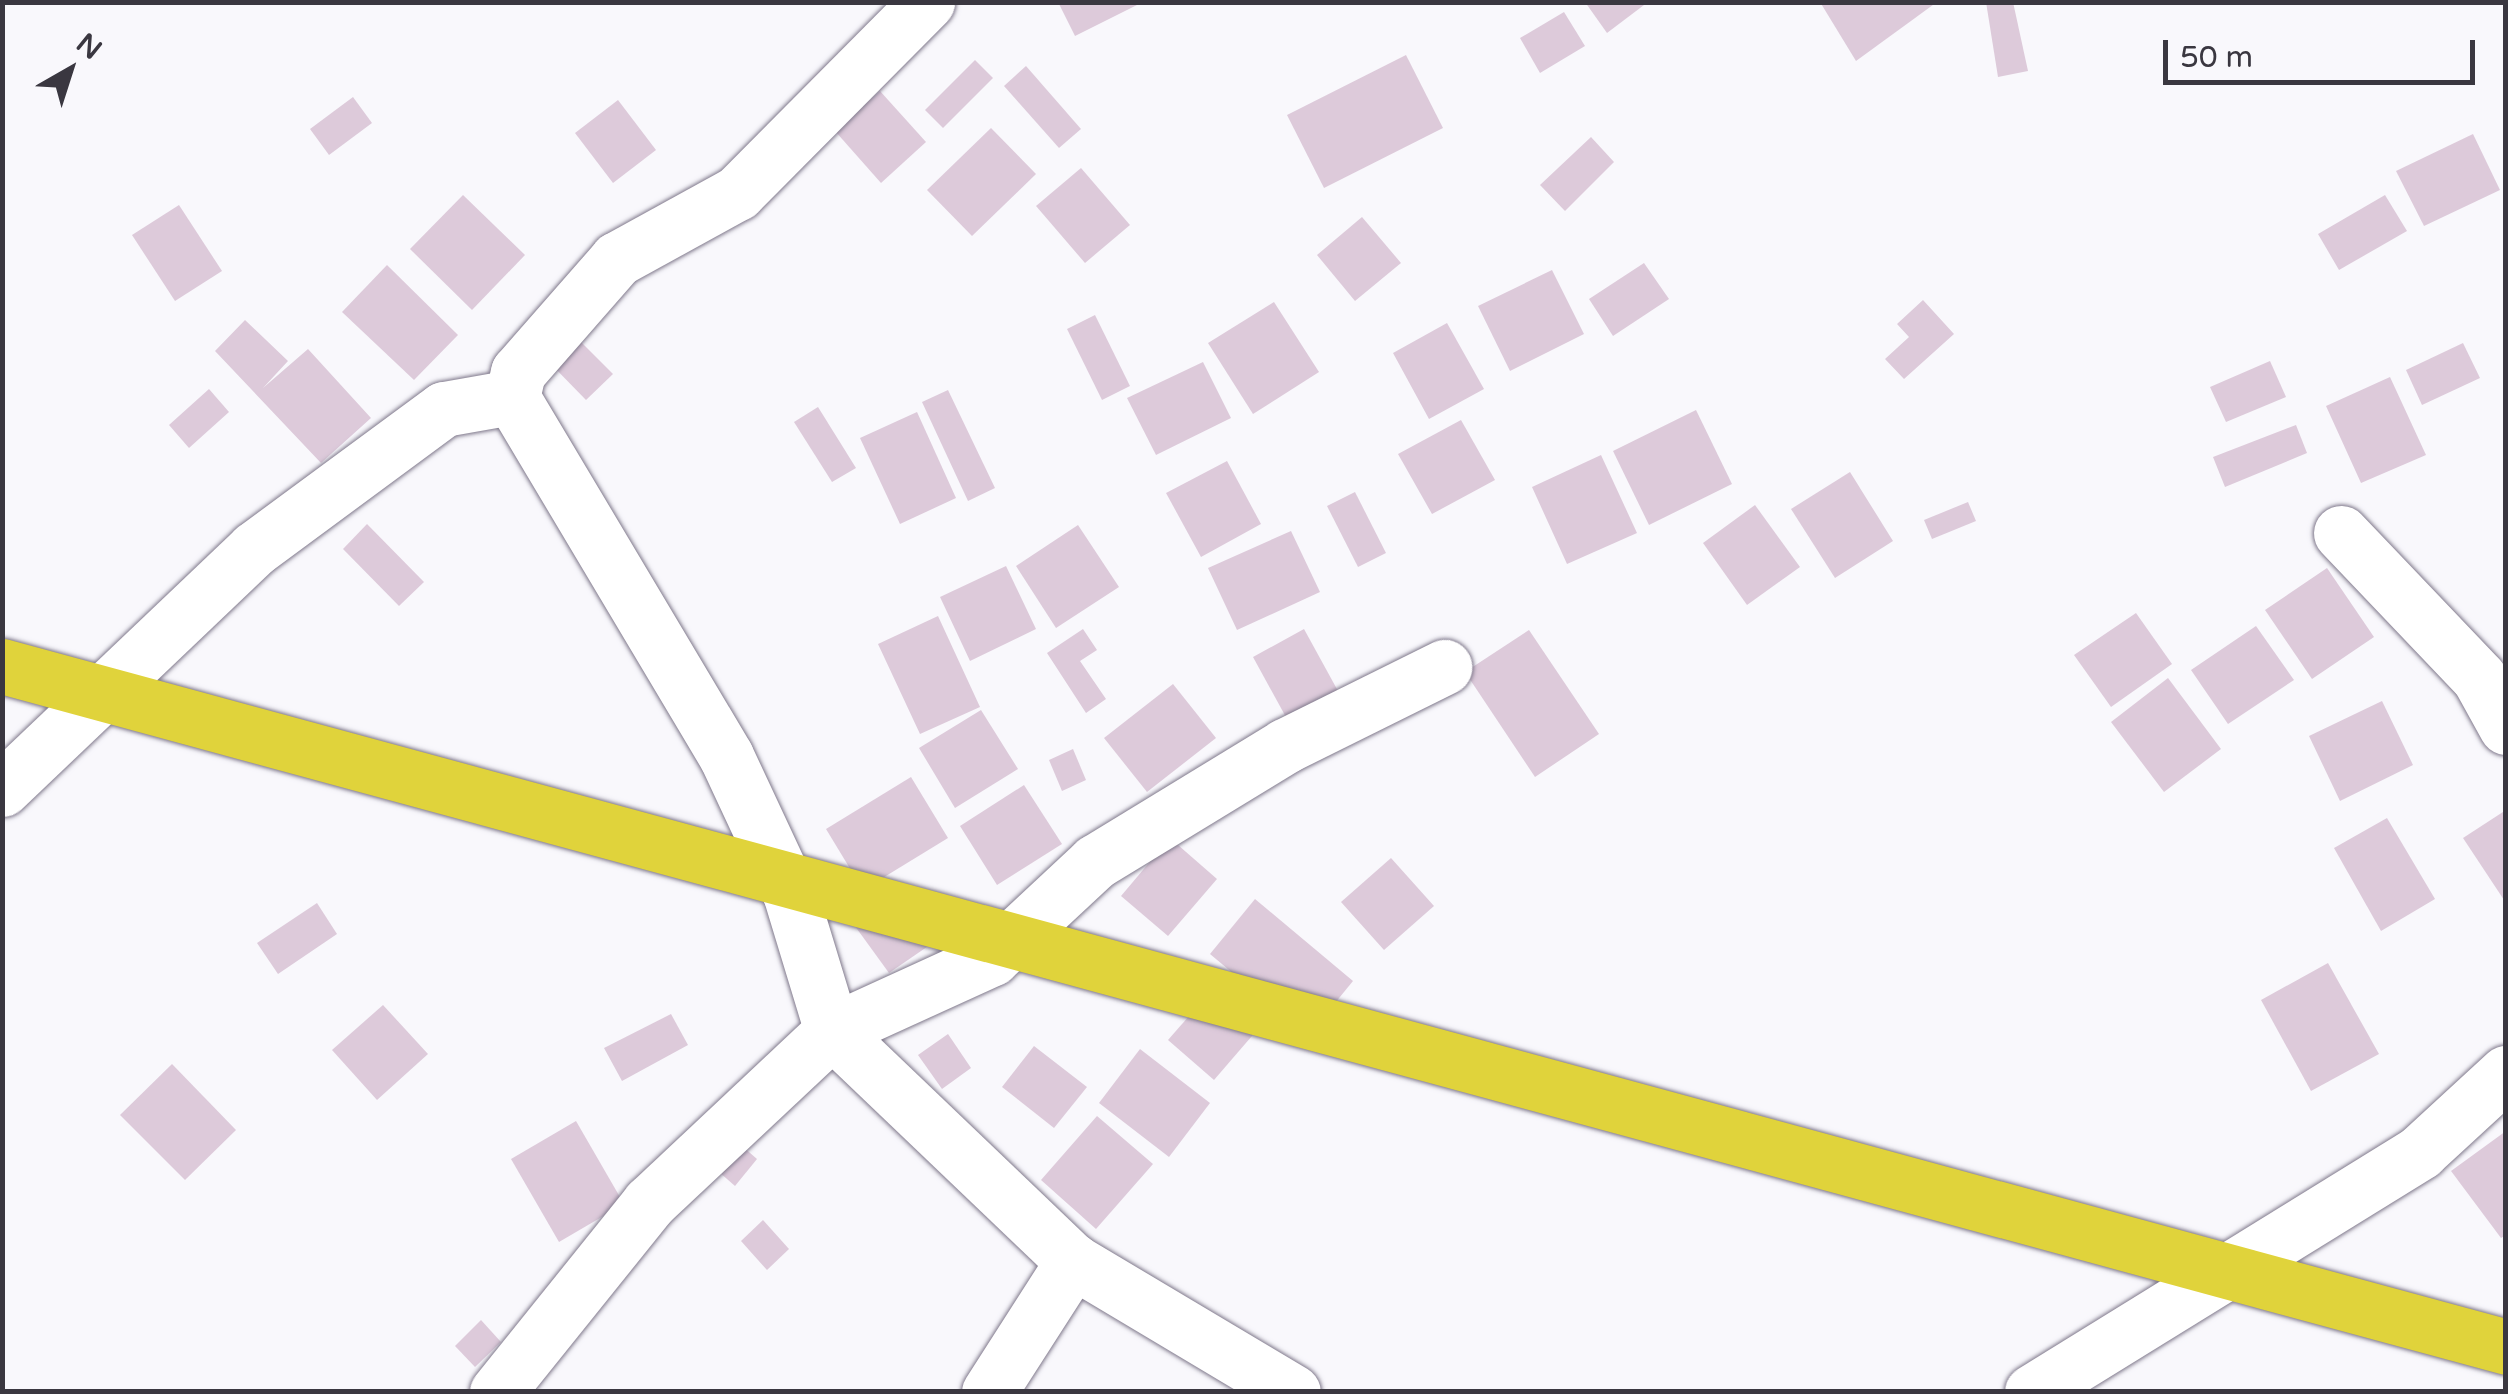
<!DOCTYPE html>
<style>
body{margin:0}
#map{position:relative;width:2508px;height:1394px;overflow:hidden;background:#f9f8fc;font-family:"Varela Round",sans-serif}
div>[style]{position:absolute}
.building>*{inset:0;background:#ddcada}
.roads{filter:drop-shadow(0 0 2px #7f788b) drop-shadow(0 0 2px #7f788b)}
.minor>*{height:55px;margin:-27.5px;padding:0 27.5px;transform-origin:27.5px;border-radius:27.5px;background:#fff}
.highway>*{height:55px;margin:-27.5px;padding:0 27.5px;transform-origin:27.5px;border-radius:27.5px;background:#e0d33b}
span{translate:-50% -50%;white-space:nowrap;text-align:center;line-height:1.15;-webkit-text-stroke:10px #f9f8fc;paint-order:stroke}
.frame{position:absolute;inset:0;border:5px solid #3a3740;pointer-events:none}
.north{position:absolute;left:20px;top:20px;width:100px;height:100px;-webkit-text-stroke:8px #f9f8fc;paint-order:stroke;rotate:39deg;font-size:28px;font-weight:700;line-height:40px;text-align:center;color:#3a3740}
.north::after{content:'';display:block;margin:auto;width:35px;height:45px;background:#3a3740;clip-path:polygon(50% 0,100% 100%,50% 72%,0 100%)}
.scale{position:absolute;left:2163px;top:40px;width:312px;height:45px;box-sizing:border-box;border:5px solid #3a3740;border-top:0;padding-left:12px;font-size:30px;line-height:35px;white-space:nowrap;color:#3a3740;-webkit-text-stroke:8px #f9f8fc;paint-order:stroke}
</style>
<div id="map">
<div class="building">
<i style="clip-path:polygon(1058px 2px,1143px 2px,1075px 36px)"></i>
<i style="clip-path:polygon(1585px 2px,1648px 2px,1607px 33px)"></i>
<i style="clip-path:polygon(1820px 2px,1937px 2px,1856px 61px)"></i>
<i style="clip-path:polygon(1986px 2px,2013px 2px,2028px 71px,1998px 77px)"></i>
<i style="clip-path:polygon(1564px 12px,1585px 46px,1540px 73px,1520px 38px)"></i>
<i style="clip-path:polygon(1406px 55px,1443px 128px,1324px 188px,1287px 115px)"></i>
<i style="clip-path:polygon(975px 60px,993px 78px,943px 128px,925px 110px)"></i>
<i style="clip-path:polygon(1026px 66px,1081px 129px,1059px 148px,1004px 86px)"></i>
<i style="clip-path:polygon(880px 91px,926px 142px,881px 183px,835px 131px)"></i>
<i style="clip-path:polygon(353px 97px,372px 123px,329px 155px,310px 129px)"></i>
<i style="clip-path:polygon(618px 100px,656px 150px,613px 183px,575px 133px)"></i>
<i style="clip-path:polygon(991px 128px,1036px 174px,972px 236px,927px 190px)"></i>
<i style="clip-path:polygon(2473px 134px,2500px 190px,2424px 226px,2396px 171px)"></i>
<i style="clip-path:polygon(1591px 137px,1614px 162px,1565px 211px,1540px 185px)"></i>
<i style="clip-path:polygon(1081px 168px,1130px 225px,1085px 263px,1036px 206px)"></i>
<i style="clip-path:polygon(463px 195px,525px 255px,472px 310px,410px 249px)"></i>
<i style="clip-path:polygon(2385px 195px,2407px 231px,2339px 270px,2318px 234px)"></i>
<i style="clip-path:polygon(179px 205px,222px 271px,175px 301px,132px 235px)"></i>
<i style="clip-path:polygon(1362px 217px,1401px 263px,1355px 301px,1317px 255px)"></i>
<i style="clip-path:polygon(1644px 263px,1669px 299px,1613px 336px,1589px 299px)"></i>
<i style="clip-path:polygon(387px 265px,458px 335px,414px 380px,342px 312px)"></i>
<i style="clip-path:polygon(1552px 270px,1584px 334px,1510px 371px,1478px 306px)"></i>
<i style="clip-path:polygon(1923px 300px,1954px 334px,1904px 379px,1885px 359px,1909px 337px,1897px 324px)"></i>
<i style="clip-path:polygon(1274px 302px,1319px 372px,1253px 414px,1208px 343px)"></i>
<i style="clip-path:polygon(1095px 315px,1130px 386px,1102px 400px,1067px 329px)"></i>
<i style="clip-path:polygon(245px 320px,288px 361px,263px 388px,308px 349px,371px 418px,321px 463px,215px 351px)"></i>
<i style="clip-path:polygon(1447px 323px,1484px 389px,1429px 419px,1393px 353px)"></i>
<i style="clip-path:polygon(571px 332px,613px 374px,586px 400px,545px 358px)"></i>
<i style="clip-path:polygon(2463px 343px,2480px 378px,2422px 405px,2406px 370px)"></i>
<i style="clip-path:polygon(2270px 361px,2286px 397px,2226px 422px,2210px 387px)"></i>
<i style="clip-path:polygon(1203px 362px,1231px 418px,1156px 455px,1127px 398px)"></i>
<i style="clip-path:polygon(2390px 377px,2426px 455px,2361px 483px,2326px 406px)"></i>
<i style="clip-path:polygon(209px 389px,229px 412px,189px 448px,169px 425px)"></i>
<i style="clip-path:polygon(948px 390px,995px 488px,968px 501px,922px 402px)"></i>
<i style="clip-path:polygon(818px 407px,856px 468px,832px 482px,794px 422px)"></i>
<i style="clip-path:polygon(1696px 410px,1732px 484px,1649px 525px,1613px 451px)"></i>
<i style="clip-path:polygon(917px 412px,956px 498px,900px 524px,860px 438px)"></i>
<i style="clip-path:polygon(1461px 420px,1495px 480px,1432px 514px,1398px 454px)"></i>
<i style="clip-path:polygon(2296px 425px,2307px 453px,2225px 487px,2213px 457px)"></i>
<i style="clip-path:polygon(1601px 455px,1637px 533px,1567px 564px,1532px 487px)"></i>
<i style="clip-path:polygon(1227px 461px,1261px 524px,1201px 557px,1166px 493px)"></i>
<i style="clip-path:polygon(1850px 472px,1893px 541px,1835px 578px,1791px 509px)"></i>
<i style="clip-path:polygon(1355px 492px,1386px 553px,1358px 567px,1327px 506px)"></i>
<i style="clip-path:polygon(1968px 502px,1976px 521px,1932px 539px,1924px 520px)"></i>
<i style="clip-path:polygon(1755px 505px,1800px 567px,1747px 605px,1703px 543px)"></i>
<i style="clip-path:polygon(367px 524px,424px 582px,399px 606px,343px 549px)"></i>
<i style="clip-path:polygon(1078px 525px,1119px 587px,1056px 628px,1016px 566px)"></i>
<i style="clip-path:polygon(1291px 531px,1320px 592px,1237px 630px,1208px 568px)"></i>
<i style="clip-path:polygon(1006px 566px,1036px 629px,970px 661px,940px 597px)"></i>
<i style="clip-path:polygon(2327px 568px,2374px 637px,2312px 679px,2265px 610px)"></i>
<i style="clip-path:polygon(2136px 613px,2172px 664px,2111px 707px,2074px 655px)"></i>
<i style="clip-path:polygon(938px 616px,980px 707px,920px 734px,878px 644px)"></i>
<i style="clip-path:polygon(2256px 626px,2294px 680px,2228px 724px,2191px 670px)"></i>
<i style="clip-path:polygon(1083px 629px,1097px 650px,1080px 661px,1106px 699px,1086px 713px,1047px 653px)"></i>
<i style="clip-path:polygon(1304px 629px,1338px 691px,1287px 719px,1253px 657px)"></i>
<i style="clip-path:polygon(1529px 630px,1599px 734px,1535px 777px,1465px 672px)"></i>
<i style="clip-path:polygon(2168px 678px,2221px 749px,2164px 792px,2111px 722px)"></i>
<i style="clip-path:polygon(1173px 684px,1216px 738px,1147px 792px,1104px 738px)"></i>
<i style="clip-path:polygon(2382px 701px,2413px 765px,2340px 801px,2309px 736px)"></i>
<i style="clip-path:polygon(981px 710px,1018px 769px,955px 808px,919px 748px)"></i>
<i style="clip-path:polygon(1073px 749px,1086px 780px,1062px 791px,1049px 760px)"></i>
<i style="clip-path:polygon(911px 777px,948px 838px,863px 890px,826px 829px)"></i>
<i style="clip-path:polygon(1024px 785px,1062px 844px,997px 885px,960px 826px)"></i>
<i style="clip-path:polygon(2506px 810px,2506px 903px,2463px 838px)"></i>
<i style="clip-path:polygon(2387px 818px,2435px 899px,2381px 931px,2334px 848px)"></i>
<i style="clip-path:polygon(1170px 838px,1217px 879px,1168px 936px,1121px 896px)"></i>
<i style="clip-path:polygon(1391px 858px,1434px 906px,1384px 950px,1341px 902px)"></i>
<i style="clip-path:polygon(1255px 899px,1353px 981px,1308px 1036px,1210px 954px)"></i>
<i style="clip-path:polygon(317px 903px,337px 934px,278px 974px,257px 943px)"></i>
<i style="clip-path:polygon(852px 922px,937px 940px,889px 973px)"></i>
<i style="clip-path:polygon(2328px 963px,2379px 1054px,2311px 1091px,2261px 1000px)"></i>
<i style="clip-path:polygon(1218px 983px,1264px 1022px,1214px 1080px,1168px 1040px)"></i>
<i style="clip-path:polygon(383px 1005px,428px 1054px,377px 1100px,332px 1050px)"></i>
<i style="clip-path:polygon(671px 1014px,688px 1045px,622px 1081px,604px 1048px)"></i>
<i style="clip-path:polygon(948px 1034px,971px 1068px,942px 1089px,918px 1055px)"></i>
<i style="clip-path:polygon(1034px 1046px,1087px 1087px,1054px 1128px,1002px 1087px)"></i>
<i style="clip-path:polygon(1140px 1049px,1210px 1103px,1169px 1157px,1099px 1103px)"></i>
<i style="clip-path:polygon(172px 1064px,236px 1130px,185px 1180px,120px 1115px)"></i>
<i style="clip-path:polygon(1097px 1116px,1153px 1164px,1096px 1229px,1041px 1180px)"></i>
<i style="clip-path:polygon(576px 1121px,624px 1204px,559px 1242px,511px 1159px)"></i>
<i style="clip-path:polygon(2506px 1131px,2506px 1235px,2501px 1238px,2451px 1171px)"></i>
<i style="clip-path:polygon(742px 1146px,757px 1159px,735px 1186px,719px 1172px)"></i>
<i style="clip-path:polygon(763px 1220px,789px 1249px,767px 1270px,741px 1241px)"></i>
<i style="clip-path:polygon(481px 1320px,501px 1342px,475px 1367px,455px 1346px)"></i>
</div>
<div class="roads">
<div class="minor">
<i style="left:927px;top:2px;width:269px;rotate:134.8deg"></i>
<i style="left:737px;top:193px;width:137px;rotate:151.2deg"></i>
<i style="left:617px;top:259px;width:150px;rotate:131.2deg"></i>
<i style="left:518px;top:372px;width:26px;rotate:103deg"></i>
<i style="left:512px;top:397px;width:418px;rotate:59.2deg"></i>
<i style="left:726px;top:756px;width:151px;rotate:65deg"></i>
<i style="left:790px;top:893px;width:144px;rotate:73.1deg"></i>
<i style="left:832px;top:1031px;width:333px;rotate:43.7deg"></i>
<i style="left:1073px;top:1261px;width:256px;rotate:30.8deg"></i>
<i style="left:2341px;top:533px;width:200px;rotate:46.4deg"></i>
<i style="left:2479px;top:678px;width:56px;rotate:61.1deg"></i>
<i style="left:2px;top:789px;width:348px;rotate:-43.6deg"></i>
<i style="left:254px;top:549px;width:236px;rotate:-36.4deg"></i>
<i style="left:444px;top:409px;width:69px;rotate:-10deg"></i>
<i style="left:497px;top:1392px;width:243px;rotate:-51.2deg"></i>
<i style="left:649px;top:1203px;width:251px;rotate:-43.2deg"></i>
<i style="left:832px;top:1031px;width:176px;rotate:-24.5deg"></i>
<i style="left:992px;top:958px;width:141px;rotate:-43deg"></i>
<i style="left:1095px;top:862px;width:223px;rotate:-31.4deg"></i>
<i style="left:1285px;top:746px;width:178px;rotate:-26.4deg"></i>
<i style="left:989px;top:1392px;width:156px;rotate:-57.3deg"></i>
<i style="left:2032px;top:1392px;width:456px;rotate:-31.7deg"></i>
<i style="left:2420px;top:1152px;width:117px;rotate:-42.6deg"></i>
</div>
<div class="highway">
<i style="left:2px;top:666px;width:2595px;rotate:15.21deg"></i>
</div>
</div>
<div class="frame"></div>
<div class="north">N</div>
<div class="scale">50 m</div>
</div>
